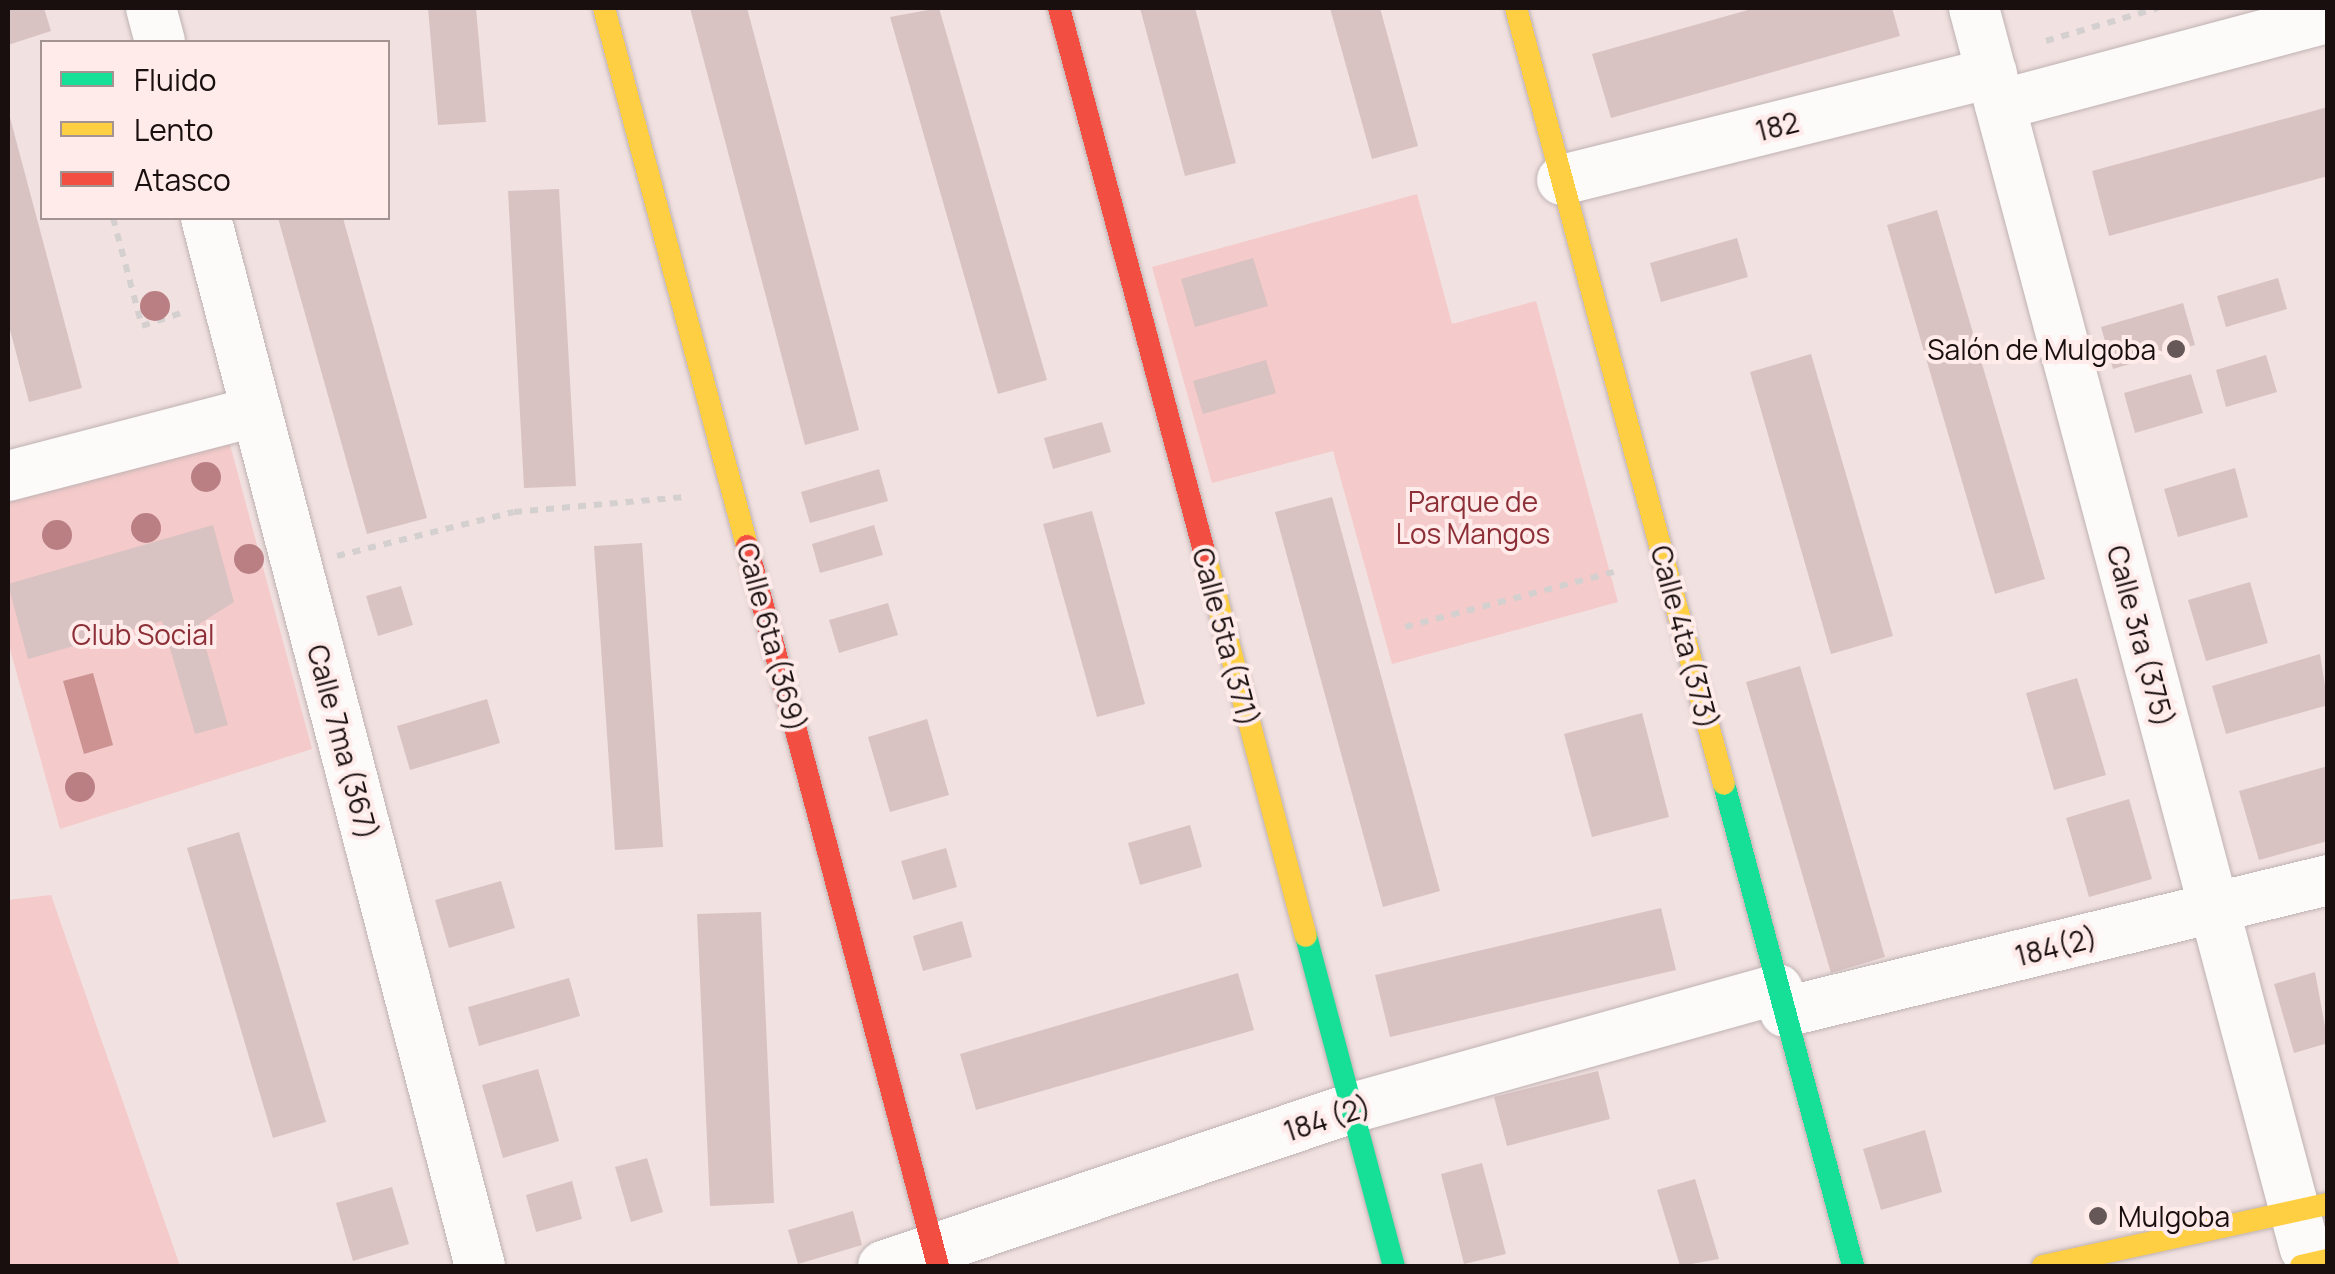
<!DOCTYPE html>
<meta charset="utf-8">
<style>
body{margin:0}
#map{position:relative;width:2335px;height:1274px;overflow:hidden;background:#f2e1e1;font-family:Manrope,sans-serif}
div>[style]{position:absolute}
.green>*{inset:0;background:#f4caca}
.water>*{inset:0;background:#cd9393}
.building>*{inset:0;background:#d9c2c2}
.path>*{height:6px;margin-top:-3px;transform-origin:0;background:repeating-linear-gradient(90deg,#d5d0d0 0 8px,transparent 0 16px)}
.roads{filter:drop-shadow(0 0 2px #bfb2b2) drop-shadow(0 0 2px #bfb2b2)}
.street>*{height:50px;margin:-25px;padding:0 25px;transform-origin:25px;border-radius:25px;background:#fdfafa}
.fast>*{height:22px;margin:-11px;padding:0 11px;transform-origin:11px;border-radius:11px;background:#16e098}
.slow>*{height:22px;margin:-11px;padding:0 11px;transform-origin:11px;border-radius:11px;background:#ffcf43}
.jam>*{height:22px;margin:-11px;padding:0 11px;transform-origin:11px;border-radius:11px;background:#f24e42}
.trees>*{width:30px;height:30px;margin:-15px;border-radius:50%;background:#ba7f83}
.dots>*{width:28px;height:28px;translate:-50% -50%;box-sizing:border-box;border:5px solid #feebea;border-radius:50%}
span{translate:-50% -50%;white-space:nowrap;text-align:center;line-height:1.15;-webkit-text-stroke:8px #feebea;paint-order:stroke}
.street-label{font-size:28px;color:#1a0f0f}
.poi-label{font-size:28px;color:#1a0f0f}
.right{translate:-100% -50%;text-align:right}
.left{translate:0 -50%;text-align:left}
.park-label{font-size:28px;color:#8d2f36}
.frame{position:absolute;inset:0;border:10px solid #1a0f0f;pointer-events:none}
.legend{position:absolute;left:40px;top:40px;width:350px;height:180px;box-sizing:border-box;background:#feebea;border:2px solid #a39392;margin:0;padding:12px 18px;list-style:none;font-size:30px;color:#1a0f0f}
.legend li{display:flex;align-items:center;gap:20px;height:50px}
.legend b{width:50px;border:2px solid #a39392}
</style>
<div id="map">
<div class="green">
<i style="clip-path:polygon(1417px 194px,1452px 324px,1536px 301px,1618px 602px,1392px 664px,1333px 451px,1212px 483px,1152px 267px)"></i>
<i style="clip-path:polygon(229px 441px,312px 749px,60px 829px,8px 642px,8px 501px)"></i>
<i style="clip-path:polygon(51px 895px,180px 1266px,8px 1266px,8px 900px)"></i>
</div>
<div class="water">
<i style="clip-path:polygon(93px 673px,113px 745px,84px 754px,63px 681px)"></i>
</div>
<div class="building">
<i style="clip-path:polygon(8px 8px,44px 8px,51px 31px,8px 45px)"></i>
<i style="clip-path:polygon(428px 8px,476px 8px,486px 122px,438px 125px)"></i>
<i style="clip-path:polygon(690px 8px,747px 8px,859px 430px,805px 445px)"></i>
<i style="clip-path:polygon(939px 8px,1047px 380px,998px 394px,890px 17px)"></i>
<i style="clip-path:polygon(1140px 8px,1195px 8px,1236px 163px,1185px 176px)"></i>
<i style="clip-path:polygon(1330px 8px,1380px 8px,1418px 146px,1372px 159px)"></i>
<i style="clip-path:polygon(1755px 8px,1892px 8px,1900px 36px,1611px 118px,1592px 54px)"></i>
<i style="clip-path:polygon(2328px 107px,2328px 176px,2109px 236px,2092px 171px)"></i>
<i style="clip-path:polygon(8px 110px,82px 388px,29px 402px,8px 322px)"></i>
<i style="clip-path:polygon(559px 189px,576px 486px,524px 488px,508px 191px)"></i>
<i style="clip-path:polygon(1937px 210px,2045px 579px,1995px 594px,1887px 225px)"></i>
<i style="clip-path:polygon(278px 218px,343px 218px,427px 518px,367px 534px)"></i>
<i style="clip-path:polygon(1737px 238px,1748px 277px,1661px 302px,1650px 263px)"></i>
<i style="clip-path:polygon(1253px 258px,1268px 306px,1195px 327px,1181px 279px)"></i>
<i style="clip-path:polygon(2278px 278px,2287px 309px,2226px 327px,2217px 296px)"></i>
<i style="clip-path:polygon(2183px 303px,2195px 345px,2113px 369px,2101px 327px)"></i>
<i style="clip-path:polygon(1811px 354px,1893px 636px,1831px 654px,1750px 372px)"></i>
<i style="clip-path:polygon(2266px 355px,2277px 392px,2226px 407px,2216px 370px)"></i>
<i style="clip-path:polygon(1266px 360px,1276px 393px,1203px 414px,1193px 381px)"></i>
<i style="clip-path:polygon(2191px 374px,2203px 413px,2135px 433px,2124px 393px)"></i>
<i style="clip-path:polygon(1102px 422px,1111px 452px,1053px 469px,1044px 438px)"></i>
<i style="clip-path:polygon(2235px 468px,2248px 517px,2178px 537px,2164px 489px)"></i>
<i style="clip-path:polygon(879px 469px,888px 501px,810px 523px,801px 492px)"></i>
<i style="clip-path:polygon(1332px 497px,1440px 891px,1383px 907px,1275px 512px)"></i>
<i style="clip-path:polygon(1092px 511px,1145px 704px,1097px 717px,1043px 524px)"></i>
<i style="clip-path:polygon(213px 525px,234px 602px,199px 624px,228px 725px,195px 734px,162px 621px,28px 659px,8px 584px)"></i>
<i style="clip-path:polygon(874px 525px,883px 555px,820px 573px,812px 544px)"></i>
<i style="clip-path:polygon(642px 543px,663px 847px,615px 850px,594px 546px)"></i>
<i style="clip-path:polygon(2250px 582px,2268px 643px,2206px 661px,2188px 600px)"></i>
<i style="clip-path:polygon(401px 586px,413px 625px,378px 636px,366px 596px)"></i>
<i style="clip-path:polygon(888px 603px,898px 635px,839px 653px,829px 620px)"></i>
<i style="clip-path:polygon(2320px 654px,2328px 705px,2226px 734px,2212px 686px)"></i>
<i style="clip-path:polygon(1800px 666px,1885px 957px,1831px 973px,1746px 682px)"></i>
<i style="clip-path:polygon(2077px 678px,2106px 775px,2054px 790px,2026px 693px)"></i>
<i style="clip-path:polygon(487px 699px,500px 743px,410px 770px,397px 726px)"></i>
<i style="clip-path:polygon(1642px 713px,1669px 817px,1592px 837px,1564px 734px)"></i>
<i style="clip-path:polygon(927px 719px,949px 795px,890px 812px,868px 737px)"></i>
<i style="clip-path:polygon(2328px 766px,2328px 841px,2259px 860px,2239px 791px)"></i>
<i style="clip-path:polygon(2129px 799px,2152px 879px,2089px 897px,2066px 818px)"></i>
<i style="clip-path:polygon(1190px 825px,1202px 867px,1140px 885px,1128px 843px)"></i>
<i style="clip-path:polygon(239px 832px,326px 1122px,273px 1138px,187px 848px)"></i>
<i style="clip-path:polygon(946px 848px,957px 887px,913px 900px,901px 861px)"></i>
<i style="clip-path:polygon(501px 881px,515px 928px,449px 948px,435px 900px)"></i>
<i style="clip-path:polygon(1661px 908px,1676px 970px,1390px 1037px,1375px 975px)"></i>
<i style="clip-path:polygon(761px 912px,774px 1203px,710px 1206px,697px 914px)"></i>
<i style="clip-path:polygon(962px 921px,972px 957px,923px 971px,913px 936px)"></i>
<i style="clip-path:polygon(2315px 972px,2328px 1043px,2294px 1053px,2274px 984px)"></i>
<i style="clip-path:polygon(1238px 973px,1254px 1030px,976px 1110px,960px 1054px)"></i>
<i style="clip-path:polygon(569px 978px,580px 1016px,479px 1046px,468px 1007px)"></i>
<i style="clip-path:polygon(538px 1069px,559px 1141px,503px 1158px,482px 1085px)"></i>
<i style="clip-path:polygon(1598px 1071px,1610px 1119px,1507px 1146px,1494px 1097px)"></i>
<i style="clip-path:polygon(1925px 1130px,1942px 1192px,1881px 1210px,1863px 1149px)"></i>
<i style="clip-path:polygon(647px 1158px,663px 1212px,631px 1222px,615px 1167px)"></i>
<i style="clip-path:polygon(1482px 1163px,1506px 1254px,1464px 1264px,1441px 1174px)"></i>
<i style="clip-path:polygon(1695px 1179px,1719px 1259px,1680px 1266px,1657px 1190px)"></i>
<i style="clip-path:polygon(572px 1181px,582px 1219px,536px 1232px,526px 1195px)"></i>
<i style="clip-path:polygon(392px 1187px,409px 1244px,353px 1261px,336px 1203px)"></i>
<i style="clip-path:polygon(853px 1211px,862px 1245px,798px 1264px,788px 1230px)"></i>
</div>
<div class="path">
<i style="left:2046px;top:41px;width:117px;rotate:-16.4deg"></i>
<i style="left:113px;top:218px;width:112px;rotate:75deg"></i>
<i style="left:142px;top:326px;width:47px;rotate:-18.4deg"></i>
<i style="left:337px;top:556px;width:182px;rotate:-14deg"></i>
<i style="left:514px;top:512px;width:171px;rotate:-5deg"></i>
<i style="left:1405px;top:627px;width:223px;rotate:-14.8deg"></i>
</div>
<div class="roads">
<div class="street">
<i style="left:151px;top:8px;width:35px;rotate:75deg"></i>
<i style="left:1974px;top:8px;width:1284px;rotate:75.07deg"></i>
<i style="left:2000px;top:105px;width:339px;rotate:-14.9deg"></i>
<i style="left:1562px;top:180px;width:443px;rotate:-14deg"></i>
<i style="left:206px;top:218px;width:1083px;rotate:75.35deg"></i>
<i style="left:8px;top:476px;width:257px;rotate:-14.6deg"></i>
<i style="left:1785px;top:1012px;width:559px;rotate:-13.66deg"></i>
<i style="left:883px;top:1266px;width:495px;rotate:-18.6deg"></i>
<i style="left:1352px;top:1108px;width:442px;rotate:-15.6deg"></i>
</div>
<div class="fast">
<i style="left:1724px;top:784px;width:499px;rotate:75deg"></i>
<i style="left:1306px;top:936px;width:342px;rotate:75.1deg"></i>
</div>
<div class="slow">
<i style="left:604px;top:8px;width:557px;rotate:75.11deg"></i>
<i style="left:1516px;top:8px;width:803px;rotate:75deg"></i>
<i style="left:1204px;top:551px;width:398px;rotate:75.2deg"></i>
<i style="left:2043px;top:1266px;width:292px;rotate:-12.3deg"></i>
<i style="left:2301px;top:1266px;width:28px;rotate:-13deg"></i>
</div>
<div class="jam">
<i style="left:1059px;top:8px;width:562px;rotate:75.05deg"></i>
<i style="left:747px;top:546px;width:745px;rotate:75.14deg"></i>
</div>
</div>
<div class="trees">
<i style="left:155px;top:306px"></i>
<i style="left:206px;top:477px"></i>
<i style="left:146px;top:528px"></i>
<i style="left:57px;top:535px"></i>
<i style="left:249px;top:559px"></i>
<i style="left:80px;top:787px"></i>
</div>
<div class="dots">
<i style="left:2176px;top:349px;background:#665858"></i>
<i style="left:2098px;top:1216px;background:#665858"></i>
</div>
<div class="street-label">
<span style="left:1777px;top:126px;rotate:-14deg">182</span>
<span style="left:2141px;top:636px;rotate:75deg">Calle 3ra (375)</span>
<span style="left:772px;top:637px;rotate:75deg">Calle 6ta (369)</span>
<span style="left:1226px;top:637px;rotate:75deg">Calle 5ta (371)</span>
<span style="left:1685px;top:637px;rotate:75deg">Calle 4ta (373)</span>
<span style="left:343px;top:742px;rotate:75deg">Calle 7ma (367)</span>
<span style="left:2056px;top:946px;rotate:-14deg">184(2)</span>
<span style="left:1327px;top:1118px;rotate:-18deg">184 (2)</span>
</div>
<div class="poi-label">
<span class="right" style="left:2156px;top:349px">Salón de Mulgoba</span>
<span class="left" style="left:2118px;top:1216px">Mulgoba</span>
</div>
<div class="park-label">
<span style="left:1473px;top:517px">Parque de<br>Los Mangos</span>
<span style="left:143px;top:634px">Club Social</span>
</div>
<div class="frame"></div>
<ul class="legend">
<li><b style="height:12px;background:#16e098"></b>Fluido</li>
<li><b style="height:12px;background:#ffcf43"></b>Lento</li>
<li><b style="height:12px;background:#f24e42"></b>Atasco</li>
</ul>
</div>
